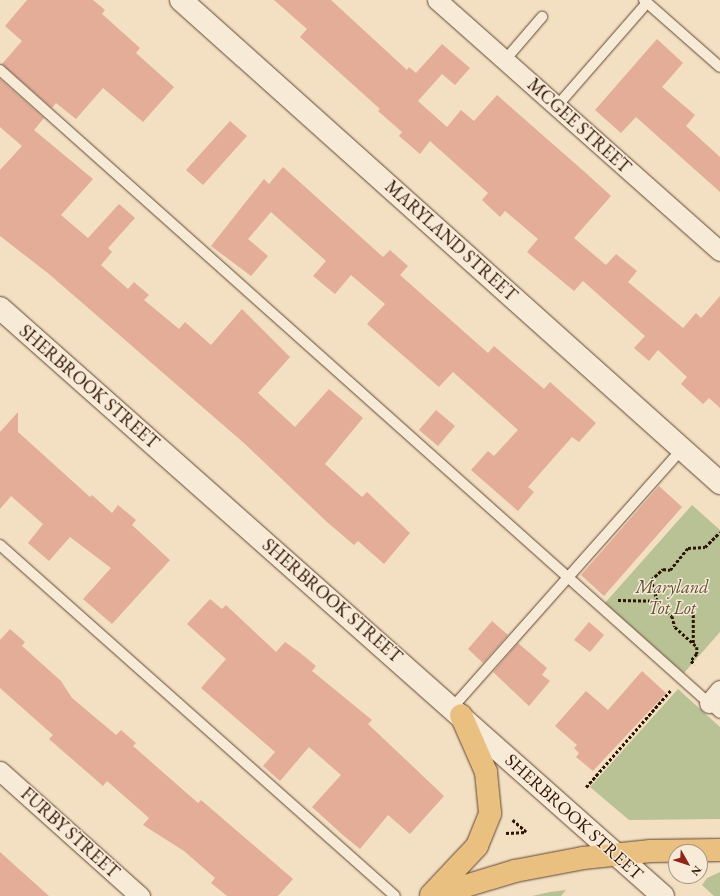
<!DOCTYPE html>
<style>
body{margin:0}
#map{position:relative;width:720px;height:896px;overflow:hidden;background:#f3dfc2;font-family:"EB Garamond",serif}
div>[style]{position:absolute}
.green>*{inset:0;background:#b8c295}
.building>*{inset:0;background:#e3ad98}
.path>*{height:2.5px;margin-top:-1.25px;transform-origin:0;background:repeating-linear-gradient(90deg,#2f1303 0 3px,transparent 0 5px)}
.roads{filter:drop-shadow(0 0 1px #604633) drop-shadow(0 0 1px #604633)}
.lane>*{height:10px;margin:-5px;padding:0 5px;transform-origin:5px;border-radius:5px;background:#f7ead7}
.street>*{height:19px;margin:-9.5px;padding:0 9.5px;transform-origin:9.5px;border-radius:9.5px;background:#f7ead7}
.secondary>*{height:22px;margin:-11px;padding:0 11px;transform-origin:11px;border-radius:11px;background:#f7ead7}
.primary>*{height:22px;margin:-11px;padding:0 11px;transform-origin:11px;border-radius:11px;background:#eac081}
span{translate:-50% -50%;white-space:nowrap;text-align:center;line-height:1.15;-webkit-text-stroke:3px #f7ead7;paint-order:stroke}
.street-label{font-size:18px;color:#2f1303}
.park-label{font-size:18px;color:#5f5036;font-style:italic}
.north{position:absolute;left:668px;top:844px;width:40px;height:40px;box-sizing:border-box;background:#f7ead7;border:1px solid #a79482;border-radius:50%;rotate:129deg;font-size:11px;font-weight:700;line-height:16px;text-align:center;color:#2f1303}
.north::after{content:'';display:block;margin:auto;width:14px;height:18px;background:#8f2418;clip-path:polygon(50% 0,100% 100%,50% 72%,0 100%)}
</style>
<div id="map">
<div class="green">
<i style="clip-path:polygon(692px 505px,720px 530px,720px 632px,684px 673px,605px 603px)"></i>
<i style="clip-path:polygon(678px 689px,720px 727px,720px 819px,629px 820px,590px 787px)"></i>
<i style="clip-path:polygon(720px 872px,720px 896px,714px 896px,702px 885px,707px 878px)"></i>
<i style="clip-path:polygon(566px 890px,561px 896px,532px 896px,550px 892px)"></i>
</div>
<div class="building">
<i style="clip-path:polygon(27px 0,93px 0,105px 10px,102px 14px,140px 48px,136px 53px,174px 87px,143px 122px,103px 88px,76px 119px,56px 103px,52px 108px,2px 64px,22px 41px,5px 26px)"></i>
<i style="clip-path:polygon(274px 0,331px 0,407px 70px,409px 67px,416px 73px,442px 44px,470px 68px,455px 85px,442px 74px,418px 101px,447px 127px,461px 110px,474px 121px,497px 95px,587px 174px,611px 196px,574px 238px,606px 265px,616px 254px,637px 271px,628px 282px,683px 328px,696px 313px,701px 318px,720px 296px,720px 408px,709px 398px,703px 404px,681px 384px,687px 377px,658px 350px,649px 361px,634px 348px,645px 336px,583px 281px,574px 291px,527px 252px,538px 239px,505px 211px,500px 217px,482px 200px,488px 193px,430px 141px,420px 154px,399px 136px,402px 132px,378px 111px,380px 109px,300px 37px,307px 29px)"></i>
<i style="clip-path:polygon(657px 39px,683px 63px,662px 87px,695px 115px,686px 126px,720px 157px,720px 192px,636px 117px,621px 133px,595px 110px)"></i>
<i style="clip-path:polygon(0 79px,44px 118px,34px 130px,93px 179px,61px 215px,88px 238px,119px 204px,135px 218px,108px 248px,112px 252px,101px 265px,128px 289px,134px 282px,149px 295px,144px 300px,179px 329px,185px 322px,211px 345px,242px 309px,290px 357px,258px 393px,295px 427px,329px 389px,363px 418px,325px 464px,362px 497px,367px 492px,410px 533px,384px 564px,358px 541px,354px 545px,327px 522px,245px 444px,49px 274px,0 236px,0 170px,22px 146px,0 127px)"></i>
<i style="clip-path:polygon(230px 121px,247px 136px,203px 185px,186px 170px)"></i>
<i style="clip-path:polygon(283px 167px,383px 257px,390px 250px,408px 266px,400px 275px,488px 353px,494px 346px,544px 389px,550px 382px,596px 423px,579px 442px,572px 437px,528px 487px,534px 492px,518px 511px,471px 470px,488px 451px,494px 456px,518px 430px,453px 372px,439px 387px,367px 324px,385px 304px,351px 275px,335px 294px,313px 276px,326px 261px,271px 212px,248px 239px,268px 256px,251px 276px,211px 246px,264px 179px,269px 184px)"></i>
<i style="clip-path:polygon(436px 410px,455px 426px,438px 446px,419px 430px)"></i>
<i style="clip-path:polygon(18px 412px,18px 432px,90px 497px,92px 495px,112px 513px,118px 505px,136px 520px,132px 525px,170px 560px,112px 624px,83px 599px,111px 568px,70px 537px,49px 561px,28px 543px,43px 524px,11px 496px,0 509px,0 432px)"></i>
<i style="clip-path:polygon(659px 486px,682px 507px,604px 596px,581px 575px)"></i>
<i style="clip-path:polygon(210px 599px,222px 609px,226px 605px,276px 652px,285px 642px,299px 652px,316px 666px,312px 671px,372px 720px,368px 724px,444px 796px,410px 834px,388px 815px,360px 849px,344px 836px,312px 807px,341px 775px,309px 747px,280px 781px,263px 766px,275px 752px,201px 688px,226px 659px,187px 624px)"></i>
<i style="clip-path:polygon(492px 621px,508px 635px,483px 663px,468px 649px)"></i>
<i style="clip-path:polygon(589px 622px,604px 635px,590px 652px,574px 640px)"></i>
<i style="clip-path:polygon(10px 629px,25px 642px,22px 646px,61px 681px,72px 698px,116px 735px,121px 730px,136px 743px,133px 746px,198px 803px,201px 800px,293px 879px,278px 896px,227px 896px,211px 883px,215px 878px,184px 851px,143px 825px,149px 818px,107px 781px,103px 786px,49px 739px,53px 735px,0 688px,0 640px)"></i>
<i style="clip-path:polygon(518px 643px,547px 668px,542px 675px,550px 681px,529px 706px,493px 672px)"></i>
<i style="clip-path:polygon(642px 671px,666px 693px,593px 771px,576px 757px,579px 753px,574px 748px,577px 745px,555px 726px,586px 691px,608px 710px)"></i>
<i style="clip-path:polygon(0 852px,49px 896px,0 896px)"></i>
</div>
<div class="path">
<i style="left:618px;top:600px;width:39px;rotate:1deg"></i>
<i style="left:657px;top:601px;width:21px;rotate:45deg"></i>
<i style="left:672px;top:616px;width:11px;rotate:75deg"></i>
<i style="left:675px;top:627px;width:30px;rotate:42deg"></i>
<i style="left:697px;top:647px;width:7px;rotate:90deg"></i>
<i style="left:697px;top:654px;width:9px;rotate:131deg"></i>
<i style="left:691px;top:661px;width:5px;rotate:37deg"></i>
<i style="left:657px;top:601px;width:22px;rotate:-106deg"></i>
<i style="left:651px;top:580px;width:16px;rotate:-43deg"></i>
<i style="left:663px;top:569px;width:7px;rotate:8deg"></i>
<i style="left:670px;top:570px;width:28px;rotate:-51deg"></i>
<i style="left:688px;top:548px;width:17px;rotate:-3deg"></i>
<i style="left:705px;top:547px;width:21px;rotate:-45deg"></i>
<i style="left:693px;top:643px;width:32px;rotate:-90deg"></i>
<i style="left:586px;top:787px;width:128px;rotate:-48.8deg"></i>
<i style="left:506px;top:833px;width:20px;rotate:-3deg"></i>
<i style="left:526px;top:832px;width:18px;rotate:-139deg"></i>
</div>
<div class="roads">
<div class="lane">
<i style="left:644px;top:0;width:101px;rotate:41.4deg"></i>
<i style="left:505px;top:60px;width:57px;rotate:-49.3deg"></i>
<i style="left:0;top:70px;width:965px;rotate:41.77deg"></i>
<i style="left:557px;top:106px;width:137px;rotate:-48.9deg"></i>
<i style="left:0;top:545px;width:528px;rotate:41.62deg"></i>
<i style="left:452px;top:708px;width:346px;rotate:-48.4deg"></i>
</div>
<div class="street">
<i style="left:437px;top:0;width:378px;rotate:41.6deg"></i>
<i style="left:709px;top:703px;width:17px;rotate:-50deg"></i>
<i style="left:0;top:771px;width:188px;rotate:41.8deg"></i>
</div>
<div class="secondary">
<i style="left:181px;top:0;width:724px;rotate:41.86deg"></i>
<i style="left:0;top:308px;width:886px;rotate:41.57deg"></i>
</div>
<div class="primary">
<i style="left:431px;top:895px;width:67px;rotate:-46.8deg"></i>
<i style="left:477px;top:846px;width:35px;rotate:-68deg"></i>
<i style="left:490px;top:813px;width:41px;rotate:-95.6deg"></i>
<i style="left:486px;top:772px;width:62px;rotate:-113.7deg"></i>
<i style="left:433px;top:896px;width:86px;rotate:-17deg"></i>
<i style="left:515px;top:871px;width:69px;rotate:-10.8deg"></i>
<i style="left:583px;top:858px;width:68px;rotate:-5.9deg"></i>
<i style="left:651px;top:851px;width:69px;rotate:-0.8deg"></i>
</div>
</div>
<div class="street-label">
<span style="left:579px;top:126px;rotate:42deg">MCGEE STREET</span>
<span style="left:451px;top:241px;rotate:42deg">MARYLAND STREET</span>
<span style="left:89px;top:387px;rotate:41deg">SHERBROOK STREET</span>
<span style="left:332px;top:601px;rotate:41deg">SHERBROOK STREET</span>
<span style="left:574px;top:817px;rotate:42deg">SHERBROOK STREET</span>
<span style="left:70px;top:833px;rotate:42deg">FURBY STREET</span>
</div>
<div class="park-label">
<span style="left:672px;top:598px">Maryland<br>Tot Lot</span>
</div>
<div class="north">N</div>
</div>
